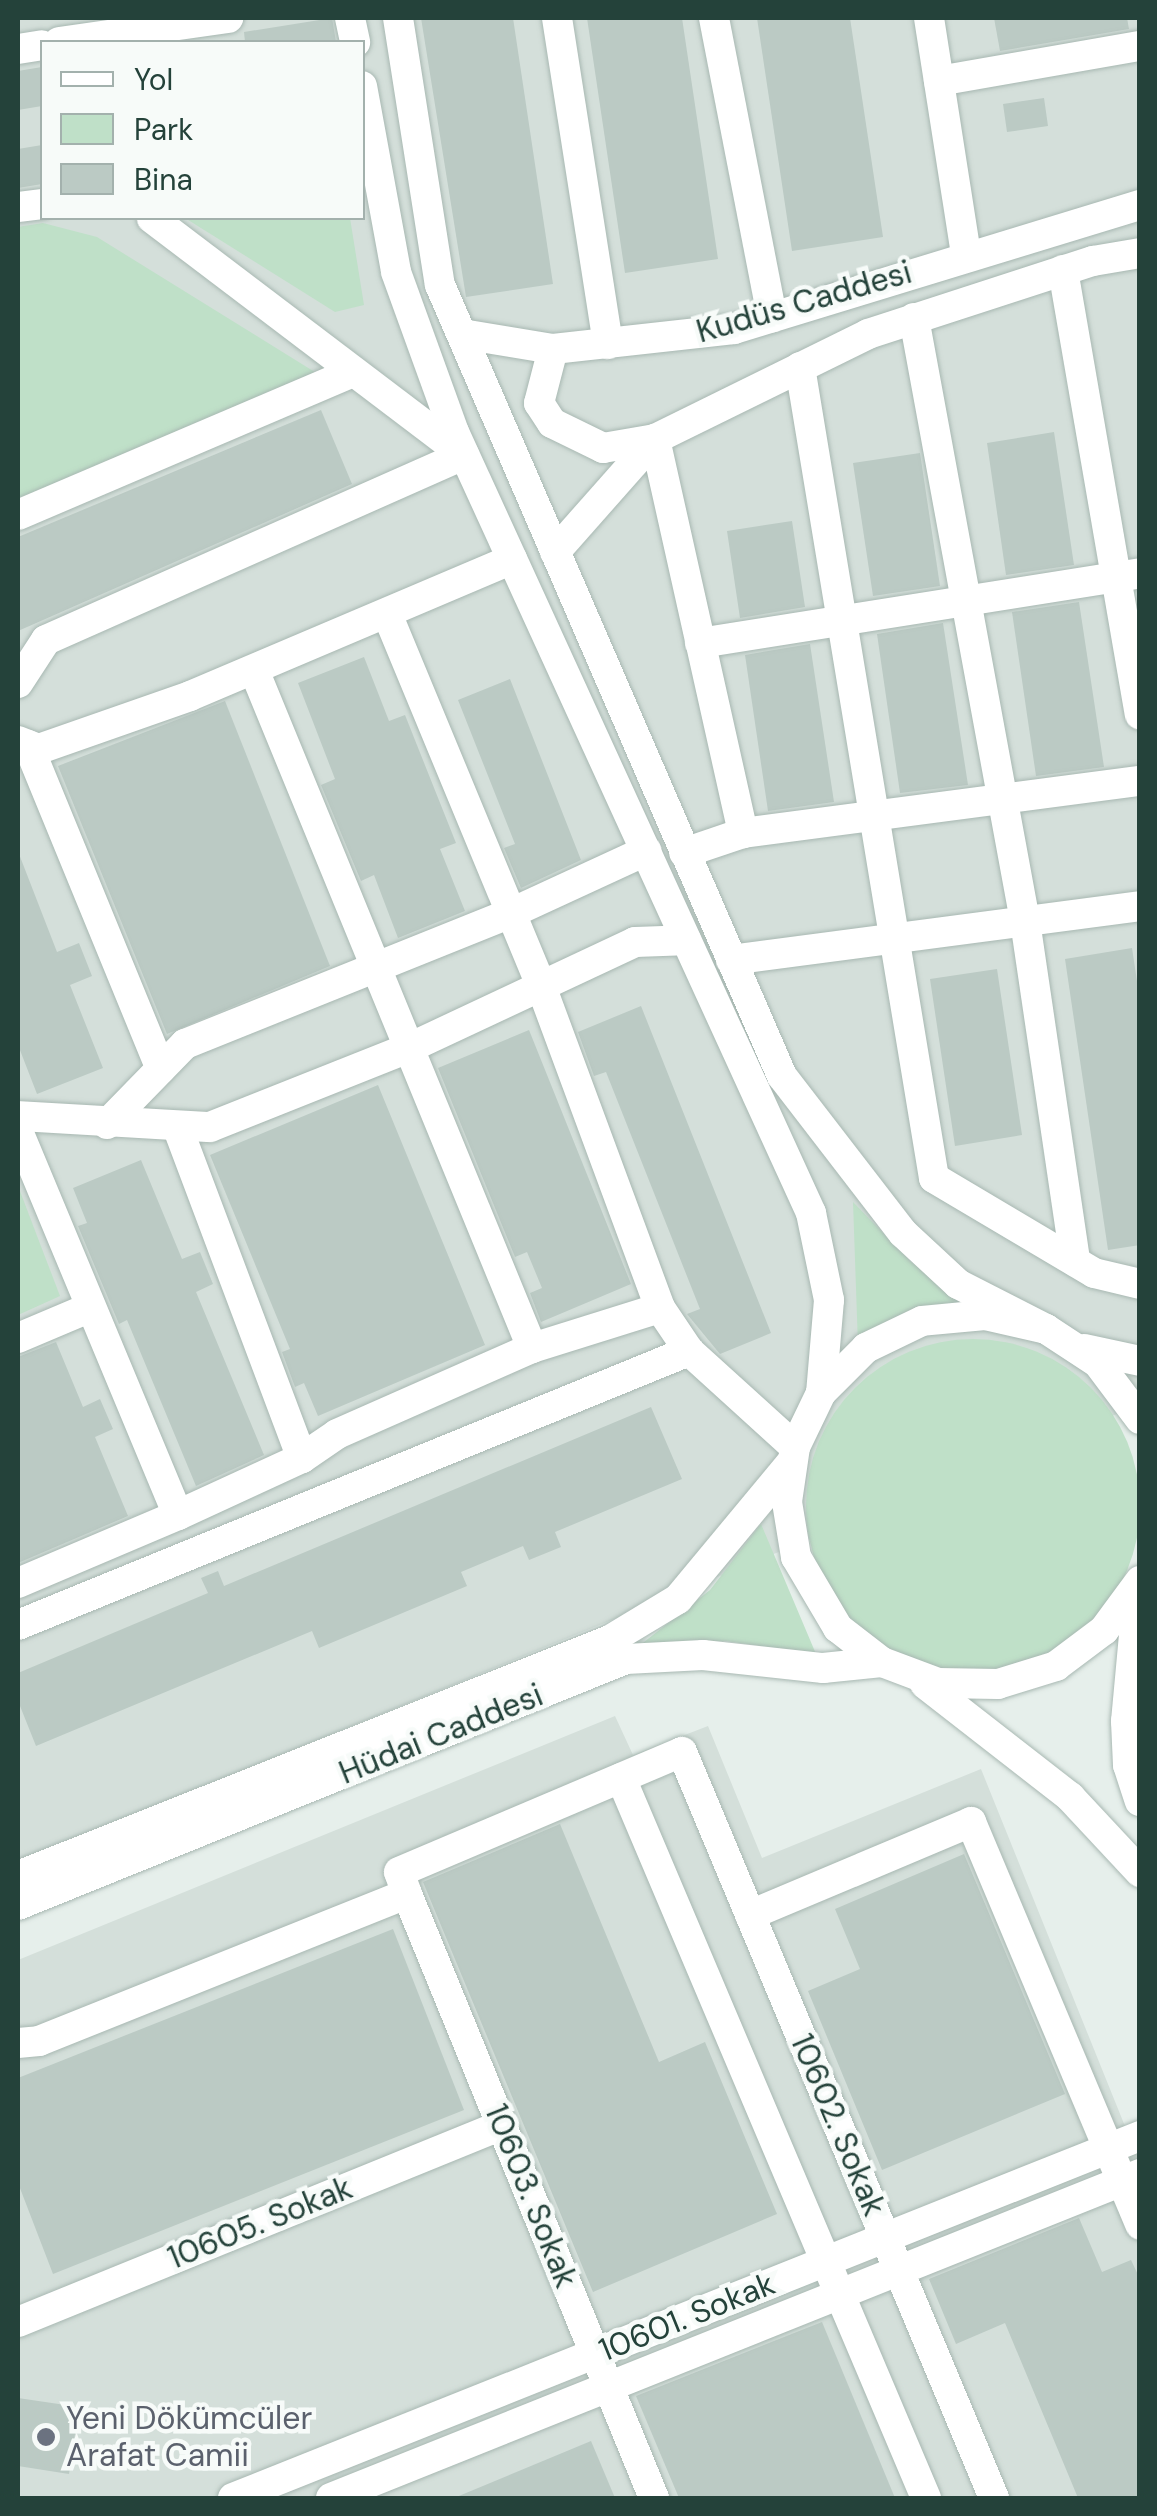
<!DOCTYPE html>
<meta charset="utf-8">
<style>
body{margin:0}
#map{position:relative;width:1157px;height:2516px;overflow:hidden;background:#e6efeb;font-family:"DM Sans",sans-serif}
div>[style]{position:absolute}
.built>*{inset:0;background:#d4dfda}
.green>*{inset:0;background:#bfe0c8}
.round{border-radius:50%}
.building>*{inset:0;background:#bbcac4}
.roads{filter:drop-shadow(0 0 2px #a8b8b2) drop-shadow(0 0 2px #a8b8b2)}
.minor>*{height:30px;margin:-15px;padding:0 15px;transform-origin:15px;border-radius:15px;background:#fff}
.dots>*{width:28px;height:28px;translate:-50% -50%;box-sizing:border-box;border:5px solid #f7fbf9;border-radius:50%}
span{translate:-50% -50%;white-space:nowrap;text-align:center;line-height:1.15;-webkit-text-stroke:9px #f7fbf9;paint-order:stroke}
.street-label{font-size:32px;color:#24423a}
.worship-label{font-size:32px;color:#5b616d}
.left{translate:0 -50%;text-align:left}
.frame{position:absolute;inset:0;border:20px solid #24423a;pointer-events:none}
.legend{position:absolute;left:40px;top:40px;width:325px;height:180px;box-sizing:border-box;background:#f7fbf9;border:2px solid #a3b1ad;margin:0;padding:12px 18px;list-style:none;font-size:30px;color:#24423a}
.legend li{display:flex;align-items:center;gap:20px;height:50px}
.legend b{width:50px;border:2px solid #a3b1ad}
</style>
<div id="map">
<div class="built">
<i style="clip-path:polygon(evenodd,18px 18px,1139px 18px,1139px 1405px,18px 1862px,18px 18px,42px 42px,362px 42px,362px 218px,42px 218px,42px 42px)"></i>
<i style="clip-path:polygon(615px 1716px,633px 1755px,708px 1726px,762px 1858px,981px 1769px,1139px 2161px,1139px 2498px,18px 2498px,18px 1960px)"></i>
</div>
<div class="green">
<i style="clip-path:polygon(185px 218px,350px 218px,364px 305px,335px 312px)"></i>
<i style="clip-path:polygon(43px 223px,97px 237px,326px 379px,18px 511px,18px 227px)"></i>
<i style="clip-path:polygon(18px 1186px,60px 1296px,18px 1315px)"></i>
<i style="clip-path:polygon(853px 1202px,911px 1262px,976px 1307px,858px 1346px)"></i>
<i class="round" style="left:806px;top:1339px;width:334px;height:334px"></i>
<i style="clip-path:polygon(761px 1524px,816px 1654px,726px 1641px,639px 1646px,710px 1590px)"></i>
</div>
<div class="building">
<i style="clip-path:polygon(332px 18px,336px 42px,245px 42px,244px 32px)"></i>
<i style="clip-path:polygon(421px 18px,513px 18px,553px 284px,466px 297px)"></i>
<i style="clip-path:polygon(587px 18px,682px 18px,718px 259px,625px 273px)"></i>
<i style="clip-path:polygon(757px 18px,850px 18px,883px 237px,792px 251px)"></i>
<i style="clip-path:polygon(994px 18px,1127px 18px,1129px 29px,1000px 51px)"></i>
<i style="clip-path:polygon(42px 67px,42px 106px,18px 110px,18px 71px)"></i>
<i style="clip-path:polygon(1044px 98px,1048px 126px,1007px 132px,1003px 104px)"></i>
<i style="clip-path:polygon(42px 145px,42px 184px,18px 188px,18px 149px)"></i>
<i style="clip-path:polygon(321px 410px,352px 484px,18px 631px,18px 537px)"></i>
<i style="clip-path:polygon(1054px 432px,1074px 565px,1006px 575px,987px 443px)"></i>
<i style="clip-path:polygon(920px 453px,940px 586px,873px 596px,853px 463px)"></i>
<i style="clip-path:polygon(792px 521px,805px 607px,740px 618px,727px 531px)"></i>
<i style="clip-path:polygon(1079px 602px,1104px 767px,1036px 776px,1012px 612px)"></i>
<i style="clip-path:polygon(943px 623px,968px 785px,900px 793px,877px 634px)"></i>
<i style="clip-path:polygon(810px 644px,834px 802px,768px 811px,745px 655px)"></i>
<i style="clip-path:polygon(364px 657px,389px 721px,405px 715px,456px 843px,440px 849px,465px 911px,398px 938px,374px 875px,361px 881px,321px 785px,335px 779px,298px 683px)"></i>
<i style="clip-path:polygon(510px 679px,581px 860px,521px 888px,504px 848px,515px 844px,458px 700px)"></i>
<i style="clip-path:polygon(225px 701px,330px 966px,167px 1034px,58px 766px)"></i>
<i style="clip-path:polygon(19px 854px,57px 952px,79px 943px,92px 976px,70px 985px,103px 1068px,37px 1094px,18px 1045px)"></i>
<i style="clip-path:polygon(1132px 948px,1140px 1001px,1140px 1245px,1108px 1250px,1065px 959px)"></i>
<i style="clip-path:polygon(997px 969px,1022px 1135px,955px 1146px,930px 979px)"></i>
<i style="clip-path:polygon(641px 1006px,771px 1333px,720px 1354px,687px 1314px,700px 1309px,606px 1072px,594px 1076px,578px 1032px)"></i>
<i style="clip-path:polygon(529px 1030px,631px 1284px,541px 1322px,530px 1293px,542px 1288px,527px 1252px,515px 1257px,438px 1068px)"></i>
<i style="clip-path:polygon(378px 1085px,485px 1345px,318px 1416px,304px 1383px,295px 1387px,282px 1352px,290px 1349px,210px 1155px)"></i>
<i style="clip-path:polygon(141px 1160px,182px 1259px,200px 1252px,213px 1284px,196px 1292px,264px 1455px,196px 1486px,127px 1320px,119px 1324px,78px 1226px,87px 1223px,73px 1188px)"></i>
<i style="clip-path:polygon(56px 1342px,83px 1407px,100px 1399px,113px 1429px,95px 1437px,128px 1516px,18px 1563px,18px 1357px)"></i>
<i style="clip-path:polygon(651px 1407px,682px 1479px,555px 1532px,561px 1547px,529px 1560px,523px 1546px,461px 1572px,467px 1586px,319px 1648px,312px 1631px,36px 1746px,18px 1701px,18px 1673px,208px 1593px,201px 1578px,218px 1571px,224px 1586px)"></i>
<i style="clip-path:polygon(560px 1824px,659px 2062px,705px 2042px,777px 2214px,593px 2292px,423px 1882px)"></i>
<i style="clip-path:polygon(964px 1854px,1065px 2094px,882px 2170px,808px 1991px,860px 1969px,835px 1909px)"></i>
<i style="clip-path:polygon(393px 1929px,464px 2110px,53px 2274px,18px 2183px,18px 2078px)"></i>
<i style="clip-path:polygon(1079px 2218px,1102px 2272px,1131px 2260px,1140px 2279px,1140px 2498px,1078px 2498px,1005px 2323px,956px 2344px,929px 2279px)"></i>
<i style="clip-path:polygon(822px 2322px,895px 2498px,679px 2498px,636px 2396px)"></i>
<i style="clip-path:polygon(18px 2398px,79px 2407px,69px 2474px,18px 2466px)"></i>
<i style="clip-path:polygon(591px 2441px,615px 2498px,454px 2498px)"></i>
</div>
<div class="roads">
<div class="minor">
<i style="left:350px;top:18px;width:25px;rotate:78deg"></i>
<i style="left:398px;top:18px;width:270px;rotate:81.1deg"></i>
<i style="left:440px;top:285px;width:862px;rotate:66.62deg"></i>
<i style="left:782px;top:1076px;width:198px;rotate:52.4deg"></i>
<i style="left:903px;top:1233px;width:75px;rotate:42.8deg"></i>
<i style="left:958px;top:1284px;width:99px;rotate:27.1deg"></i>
<i style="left:557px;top:18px;width:330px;rotate:81.1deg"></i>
<i style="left:714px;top:18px;width:305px;rotate:79deg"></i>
<i style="left:929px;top:18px;width:239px;rotate:81.1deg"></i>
<i style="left:59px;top:42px;width:171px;rotate:-8.1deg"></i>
<i style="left:18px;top:49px;width:24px;rotate:-9deg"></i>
<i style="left:939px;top:81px;width:204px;rotate:-9.9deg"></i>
<i style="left:362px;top:86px;width:189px;rotate:79.6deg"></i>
<i style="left:396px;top:272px;width:170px;rotate:70.1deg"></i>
<i style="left:454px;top:432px;width:859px;rotate:65.43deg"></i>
<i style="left:811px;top:1213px;width:89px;rotate:78.3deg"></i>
<i style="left:829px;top:1300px;width:93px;rotate:94.9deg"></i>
<i style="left:18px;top:207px;width:24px;rotate:-7deg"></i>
<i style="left:1063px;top:270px;width:451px;rotate:80.2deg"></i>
<i style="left:914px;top:318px;width:613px;rotate:79.57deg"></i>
<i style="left:1025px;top:921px;width:344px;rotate:81.6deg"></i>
<i style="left:462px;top:334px;width:92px;rotate:9.4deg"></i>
<i style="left:553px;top:349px;width:182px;rotate:-6.3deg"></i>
<i style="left:734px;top:329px;width:425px;rotate:-17deg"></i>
<i style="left:553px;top:349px;width:56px;rotate:104.5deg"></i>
<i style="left:539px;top:403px;width:24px;rotate:57deg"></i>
<i style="left:552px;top:423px;width:57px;rotate:26.1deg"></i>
<i style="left:603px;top:448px;width:53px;rotate:-9.8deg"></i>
<i style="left:655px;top:439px;width:404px;rotate:77.4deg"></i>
<i style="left:743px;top:833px;width:62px;rotate:161.3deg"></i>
<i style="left:800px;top:367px;width:822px;rotate:80.62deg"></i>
<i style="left:934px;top:1178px;width:186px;rotate:30.7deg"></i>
<i style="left:1094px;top:1273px;width:47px;rotate:13.4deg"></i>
<i style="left:18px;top:515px;width:364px;rotate:-23.1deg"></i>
<i style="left:555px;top:552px;width:151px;rotate:-48.5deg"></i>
<i style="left:655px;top:439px;width:237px;rotate:-26.2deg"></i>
<i style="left:868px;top:334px;width:237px;rotate:-18deg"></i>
<i style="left:1093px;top:261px;width:48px;rotate:-9.7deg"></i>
<i style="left:388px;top:616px;width:400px;rotate:67.5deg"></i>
<i style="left:541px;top:986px;width:343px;rotate:69.7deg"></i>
<i style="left:660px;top:1308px;width:52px;rotate:56deg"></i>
<i style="left:689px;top:1351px;width:143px;rotate:42.2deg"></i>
<i style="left:700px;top:643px;width:446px;rotate:-9deg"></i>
<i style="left:254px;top:670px;width:733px;rotate:67.7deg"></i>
<i style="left:18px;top:683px;width:51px;rotate:-56.9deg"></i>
<i style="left:46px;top:640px;width:457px;rotate:-23.9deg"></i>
<i style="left:464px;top:455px;width:392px;rotate:-142.8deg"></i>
<i style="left:18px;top:741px;width:22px;rotate:21deg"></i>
<i style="left:39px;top:749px;width:160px;rotate:-19.3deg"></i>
<i style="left:190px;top:696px;width:350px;rotate:-23deg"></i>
<i style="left:28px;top:745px;width:350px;rotate:67.7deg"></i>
<i style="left:743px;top:833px;width:400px;rotate:-7.5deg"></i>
<i style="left:731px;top:960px;width:413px;rotate:-7.5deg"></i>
<i style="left:18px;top:1116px;width:192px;rotate:3.3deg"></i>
<i style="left:210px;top:1127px;width:214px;rotate:-21.7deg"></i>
<i style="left:409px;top:1048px;width:250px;rotate:-25.1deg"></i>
<i style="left:635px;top:942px;width:51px;rotate:-2.2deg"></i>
<i style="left:107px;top:1124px;width:112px;rotate:-45.7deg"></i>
<i style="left:185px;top:1044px;width:351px;rotate:-21.9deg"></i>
<i style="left:511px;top:913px;width:149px;rotate:-24.7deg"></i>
<i style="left:177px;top:1126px;width:355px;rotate:69.4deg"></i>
<i style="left:18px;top:1131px;width:416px;rotate:67.4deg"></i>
<i style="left:18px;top:1338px;width:77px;rotate:-22.9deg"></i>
<i style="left:1084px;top:1349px;width:57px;rotate:12.1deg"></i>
<i style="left:1140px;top:1419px;width:70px;rotate:-126.9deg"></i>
<i style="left:1098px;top:1363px;width:62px;rotate:-146.8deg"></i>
<i style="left:1046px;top:1329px;width:63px;rotate:-167.1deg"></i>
<i style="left:985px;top:1315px;width:63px;rotate:174.6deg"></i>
<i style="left:922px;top:1321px;width:62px;rotate:154.3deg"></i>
<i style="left:866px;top:1348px;width:64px;rotate:135deg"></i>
<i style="left:821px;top:1393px;width:60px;rotate:115.7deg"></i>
<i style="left:795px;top:1447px;width:56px;rotate:98.3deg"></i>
<i style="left:787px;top:1502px;width:56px;rotate:80.7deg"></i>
<i style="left:796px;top:1557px;width:82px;rotate:59.4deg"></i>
<i style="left:838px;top:1628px;width:56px;rotate:37.7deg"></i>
<i style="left:882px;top:1662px;width:60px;rotate:20.6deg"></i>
<i style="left:938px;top:1683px;width:60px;rotate:1deg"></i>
<i style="left:998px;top:1684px;width:61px;rotate:-17.2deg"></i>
<i style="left:1056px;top:1666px;width:60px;rotate:-36.9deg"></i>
<i style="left:1104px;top:1630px;width:61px;rotate:-53.7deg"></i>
<i style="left:18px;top:1583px;width:174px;rotate:-23deg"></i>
<i style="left:178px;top:1515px;width:136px;rotate:-24.7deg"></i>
<i style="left:302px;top:1458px;width:42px;rotate:-34.4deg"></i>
<i style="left:337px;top:1434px;width:213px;rotate:-23.8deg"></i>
<i style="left:532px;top:1348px;width:134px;rotate:-17.4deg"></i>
<i style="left:1138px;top:1592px;width:130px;rotate:95.3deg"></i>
<i style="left:1126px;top:1721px;width:44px;rotate:87.4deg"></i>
<i style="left:1128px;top:1765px;width:38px;rotate:72deg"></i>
<i style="left:18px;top:1625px;width:725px;rotate:-22.21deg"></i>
<i style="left:925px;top:1684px;width:184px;rotate:37.9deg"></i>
<i style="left:1070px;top:1797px;width:103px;rotate:47deg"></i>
<i style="left:621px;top:1778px;width:782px;rotate:67.04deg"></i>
<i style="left:18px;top:1876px;width:637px;rotate:-21.73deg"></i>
<i style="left:610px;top:1640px;width:79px;rotate:-31.1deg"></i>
<i style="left:678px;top:1599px;width:177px;rotate:-50.3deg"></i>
<i style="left:407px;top:1894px;width:653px;rotate:67.76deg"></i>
<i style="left:18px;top:1905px;width:656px;rotate:-22.03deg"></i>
<i style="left:626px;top:1659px;width:77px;rotate:-3deg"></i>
<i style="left:703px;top:1655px;width:121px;rotate:6.2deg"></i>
<i style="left:823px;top:1668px;width:59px;rotate:-5.8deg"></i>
<i style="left:750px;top:1915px;width:240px;rotate:-22.8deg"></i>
<i style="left:971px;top:1822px;width:437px;rotate:67.2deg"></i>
<i style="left:18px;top:2043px;width:21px;rotate:-5deg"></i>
<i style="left:39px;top:2041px;width:396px;rotate:-21.8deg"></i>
<i style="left:407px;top:1894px;width:23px;rotate:-110deg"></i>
<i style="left:399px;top:1872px;width:307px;rotate:-23deg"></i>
<i style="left:682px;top:1752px;width:809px;rotate:67.3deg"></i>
<i style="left:18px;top:2322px;width:523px;rotate:-22.15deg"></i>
<i style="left:233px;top:2498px;width:977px;rotate:-21.76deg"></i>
<i style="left:331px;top:2498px;width:871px;rotate:-21.83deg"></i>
</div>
</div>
<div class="dots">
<i style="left:46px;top:2437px;background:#6b7280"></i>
</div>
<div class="street-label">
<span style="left:804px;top:302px;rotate:-16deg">Kudüs Caddesi</span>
<span style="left:441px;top:1734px;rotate:-22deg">Hüdai Caddesi</span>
<span style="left:838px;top:2125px;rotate:67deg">10602. Sokak</span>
<span style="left:531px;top:2196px;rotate:68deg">10603. Sokak</span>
<span style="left:260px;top:2223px;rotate:-22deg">10605. Sokak</span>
<span style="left:687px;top:2317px;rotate:-22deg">10601. Sokak</span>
</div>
<div class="worship-label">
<span class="left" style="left:66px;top:2437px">Yeni Dökümcüler<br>Arafat Camii</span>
</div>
<div class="frame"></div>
<ul class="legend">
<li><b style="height:12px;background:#fff"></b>Yol</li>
<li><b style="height:28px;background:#bfe0c8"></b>Park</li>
<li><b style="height:28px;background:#bbcac4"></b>Bina</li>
</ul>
</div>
